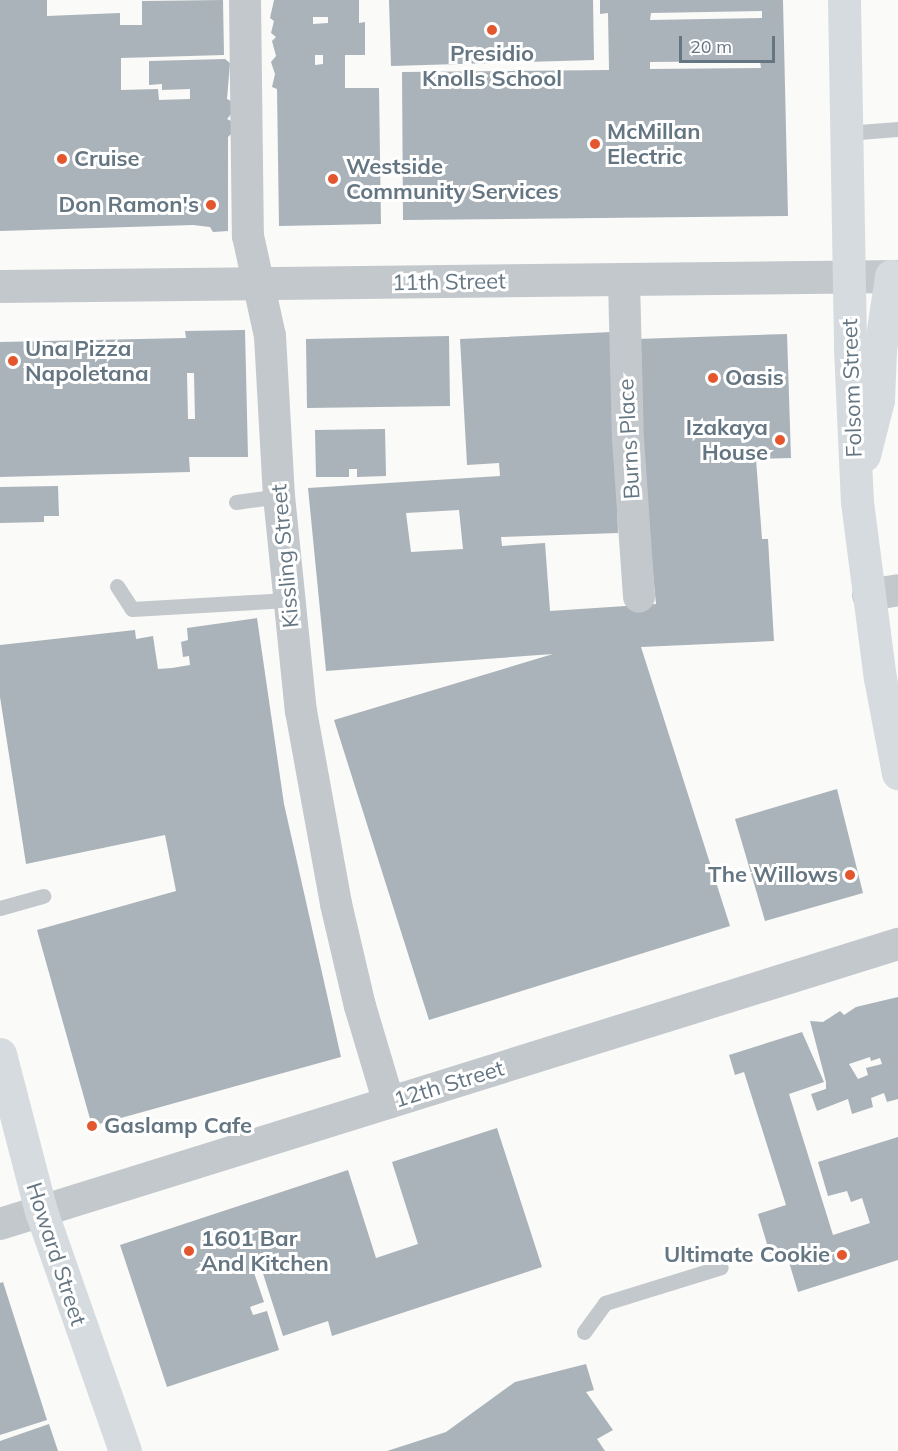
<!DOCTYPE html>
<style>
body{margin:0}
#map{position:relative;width:898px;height:1451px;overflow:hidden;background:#fafaf8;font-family:Mulish,sans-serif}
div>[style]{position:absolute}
.building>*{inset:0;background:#aab3b9}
.service>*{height:15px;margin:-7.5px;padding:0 7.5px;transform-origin:7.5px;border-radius:7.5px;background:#c3c8cc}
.minor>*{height:32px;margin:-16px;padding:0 16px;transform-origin:16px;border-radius:16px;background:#c3c8cc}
.tertiary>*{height:33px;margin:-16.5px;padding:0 16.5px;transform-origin:16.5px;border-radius:16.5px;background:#c3c8cc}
.secondary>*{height:33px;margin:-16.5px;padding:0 16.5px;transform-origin:16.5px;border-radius:16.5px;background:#d6dbdf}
.dots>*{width:16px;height:16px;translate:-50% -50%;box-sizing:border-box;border:3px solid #fff;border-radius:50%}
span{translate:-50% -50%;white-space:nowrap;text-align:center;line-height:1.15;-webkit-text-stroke:6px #fff;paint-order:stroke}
.poi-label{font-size:22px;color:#657683;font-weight:700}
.left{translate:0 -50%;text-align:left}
.right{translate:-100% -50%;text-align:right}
.street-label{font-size:22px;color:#657683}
.scale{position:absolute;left:679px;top:36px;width:96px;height:27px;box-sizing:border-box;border:3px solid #657683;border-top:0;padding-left:8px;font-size:18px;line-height:21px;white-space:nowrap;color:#657683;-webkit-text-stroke:4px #fff;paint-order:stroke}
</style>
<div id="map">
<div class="building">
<i style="clip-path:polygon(0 0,47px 0,47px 16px,120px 13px,120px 25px,142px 25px,142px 1px,223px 0,224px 55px,121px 58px,121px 90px,158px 89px,159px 100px,190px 99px,190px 89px,162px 90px,162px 84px,149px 85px,149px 61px,225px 59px,230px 63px,227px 99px,231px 101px,232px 113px,227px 119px,233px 122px,233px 132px,228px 137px,228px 231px,213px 232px,210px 227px,193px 225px,0 231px)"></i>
<i style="clip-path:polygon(evenodd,274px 0,359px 0,359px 23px,365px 22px,365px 55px,345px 55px,345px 88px,379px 88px,381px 224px,279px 226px,277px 89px,272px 87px,275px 74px,271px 62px,276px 56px,272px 41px,276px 37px,271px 33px,274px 21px,270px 18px,274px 0,313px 17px,328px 17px,328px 23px,313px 24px,313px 17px,274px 0,315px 55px,323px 55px,323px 64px,315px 65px,315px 55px)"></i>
<i style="clip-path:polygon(389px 0,593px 0,594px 60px,391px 66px)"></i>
<i style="clip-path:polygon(evenodd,600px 0,783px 0,788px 216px,403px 220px,402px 72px,609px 70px,608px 13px,600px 14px,600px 0,762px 11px,762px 18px,650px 20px,651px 13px,762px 11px,600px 0,760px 61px,761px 68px,650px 69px,650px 62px,760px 61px)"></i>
<i style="clip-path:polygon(evenodd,245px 330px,248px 457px,189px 457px,190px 472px,0 477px,0 342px,186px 338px,185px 331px,245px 330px,187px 373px,194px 373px,195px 419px,188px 419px,187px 373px)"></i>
<i style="clip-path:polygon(evenodd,612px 332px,618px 533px,501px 537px,502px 546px,545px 543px,550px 611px,656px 604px,642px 465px,637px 339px,787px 334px,791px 458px,756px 459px,762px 539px,768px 539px,774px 641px,641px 647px,730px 926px,429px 1020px,334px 720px,553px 654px,326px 671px,308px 488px,500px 476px,499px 463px,467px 465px,460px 339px,612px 332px,459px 510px,463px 549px,411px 552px,406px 513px,459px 510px)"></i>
<i style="clip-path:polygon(449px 336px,450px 406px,307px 408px,306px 339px)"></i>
<i style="clip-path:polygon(385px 429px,386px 476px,357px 477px,357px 469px,349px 469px,349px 477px,316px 477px,315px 430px)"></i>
<i style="clip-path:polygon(58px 486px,59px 516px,44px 516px,44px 522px,0 523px,0 487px)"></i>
<i style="clip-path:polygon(257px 618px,284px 804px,341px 1057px,92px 1126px,37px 930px,176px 891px,165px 835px,26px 864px,0 697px,0 645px,135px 630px,136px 639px,153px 636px,158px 669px,172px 668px,190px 665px,189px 656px,183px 657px,181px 642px,188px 640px,187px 628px)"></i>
<i style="clip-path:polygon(837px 789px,863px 893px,765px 921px,735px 819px)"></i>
<i style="clip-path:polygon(evenodd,898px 997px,898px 1099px,887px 1102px,884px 1093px,871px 1098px,873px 1107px,852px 1114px,848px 1099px,817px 1111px,811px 1094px,826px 1089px,826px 1082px,810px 1021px,823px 1022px,840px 1011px,844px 1015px,856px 1007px,898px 997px,870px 1057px,871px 1061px,880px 1058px,882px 1064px,866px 1068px,868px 1075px,858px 1079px,849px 1064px,870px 1057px)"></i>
<i style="clip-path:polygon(802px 1032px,824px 1082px,789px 1094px,833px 1235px,870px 1223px,862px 1198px,851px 1202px,847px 1191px,828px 1196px,818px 1162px,898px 1137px,898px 1260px,798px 1292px,785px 1249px,770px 1254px,758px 1214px,786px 1205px,744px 1072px,735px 1075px,729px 1055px)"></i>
<i style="clip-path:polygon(497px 1128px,542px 1267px,332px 1336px,328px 1321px,283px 1336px,258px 1258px,250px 1261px,264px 1302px,250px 1307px,253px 1315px,267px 1311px,279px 1350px,167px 1387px,120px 1245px,348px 1170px,376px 1258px,418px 1244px,392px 1162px)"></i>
<i style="clip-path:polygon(3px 1282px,47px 1420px,0 1435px,0 1283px)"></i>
<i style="clip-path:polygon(586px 1364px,594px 1390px,586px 1392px,613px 1430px,597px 1439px,605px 1451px,387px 1451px,446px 1432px,515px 1382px)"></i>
<i style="clip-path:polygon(49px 1424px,58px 1451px,0 1451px,0 1441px)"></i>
</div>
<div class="service">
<i style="left:846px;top:133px;width:52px;rotate:-4.4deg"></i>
<i style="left:236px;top:502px;width:43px;rotate:-7.9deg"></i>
<i style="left:117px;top:586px;width:27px;rotate:57deg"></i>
<i style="left:132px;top:609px;width:156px;rotate:-3.3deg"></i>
<i style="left:0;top:908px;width:45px;rotate:-15.6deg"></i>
<i style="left:584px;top:1332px;width:36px;rotate:-54deg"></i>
<i style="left:605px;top:1303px;width:121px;rotate:-17.2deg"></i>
</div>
<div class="minor">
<i style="left:245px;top:0;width:236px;rotate:89.3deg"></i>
<i style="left:248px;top:236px;width:102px;rotate:77.6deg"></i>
<i style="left:270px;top:336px;width:160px;rotate:86.8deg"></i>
<i style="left:279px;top:496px;width:216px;rotate:84.2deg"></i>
<i style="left:301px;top:711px;width:196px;rotate:79.7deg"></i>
<i style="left:336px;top:904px;width:105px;rotate:76.8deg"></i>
<i style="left:360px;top:1006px;width:101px;rotate:73.4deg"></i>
<i style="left:624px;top:280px;width:159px;rotate:88.6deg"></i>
<i style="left:628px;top:439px;width:158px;rotate:86deg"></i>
<i style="left:868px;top:595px;width:30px;rotate:-9deg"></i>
<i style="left:0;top:1224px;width:941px;rotate:-17.32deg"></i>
</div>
<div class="tertiary">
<i style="left:0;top:286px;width:898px;rotate:-0.64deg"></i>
</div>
<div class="secondary">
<i style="left:844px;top:0;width:349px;rotate:89deg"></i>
<i style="left:850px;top:349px;width:153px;rotate:87.4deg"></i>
<i style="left:857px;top:502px;width:177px;rotate:82.6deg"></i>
<i style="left:880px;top:678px;width:97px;rotate:79.3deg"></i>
<i style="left:864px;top:455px;width:57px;rotate:-75.7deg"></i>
<i style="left:878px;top:400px;width:50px;rotate:-87.7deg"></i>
<i style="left:880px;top:350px;width:75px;rotate:-81.5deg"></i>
<i style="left:0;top:1054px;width:162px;rotate:75.4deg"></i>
<i style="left:41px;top:1211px;width:254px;rotate:70.7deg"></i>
</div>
<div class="dots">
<i style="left:492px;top:30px;background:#e4572e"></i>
<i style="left:595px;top:144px;background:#e4572e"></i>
<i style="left:62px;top:159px;background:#e4572e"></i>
<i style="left:333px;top:179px;background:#e4572e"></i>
<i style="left:211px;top:205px;background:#e4572e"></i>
<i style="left:13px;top:361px;background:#e4572e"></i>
<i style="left:713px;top:378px;background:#e4572e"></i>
<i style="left:780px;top:440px;background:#e4572e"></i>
<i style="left:850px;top:875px;background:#e4572e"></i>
<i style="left:92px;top:1126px;background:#e4572e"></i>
<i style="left:189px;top:1251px;background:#e4572e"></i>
<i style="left:842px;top:1255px;background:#e4572e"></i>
</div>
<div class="poi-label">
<span style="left:492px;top:66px">Presidio<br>Knolls School</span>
<span class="left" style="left:607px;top:144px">McMillan<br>Electric</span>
<span class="left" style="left:74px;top:159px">Cruise</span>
<span class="left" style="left:346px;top:179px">Westside<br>Community Services</span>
<span class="right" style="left:199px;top:205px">Don Ramon's</span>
<span class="left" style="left:25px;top:361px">Una Pizza<br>Napoletana</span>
<span class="left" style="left:725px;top:378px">Oasis</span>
<span class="right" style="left:768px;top:440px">Izakaya<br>House</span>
<span class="right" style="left:838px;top:875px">The Willows</span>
<span class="left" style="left:104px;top:1126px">Gaslamp Cafe</span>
<span class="left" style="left:201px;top:1251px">1601 Bar<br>And Kitchen</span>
<span class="right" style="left:830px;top:1255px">Ultimate Cookie</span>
</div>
<div class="street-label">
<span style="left:449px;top:282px;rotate:-1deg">11th Street</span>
<span style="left:852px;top:388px;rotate:-92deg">Folsom Street</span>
<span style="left:629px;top:439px;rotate:-93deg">Burns Place</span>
<span style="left:285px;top:556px;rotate:-95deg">Kissling Street</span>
<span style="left:449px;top:1084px;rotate:-17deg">12th Street</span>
<span style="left:56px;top:1254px;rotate:72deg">Howard Street</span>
</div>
<div class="scale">20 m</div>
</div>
